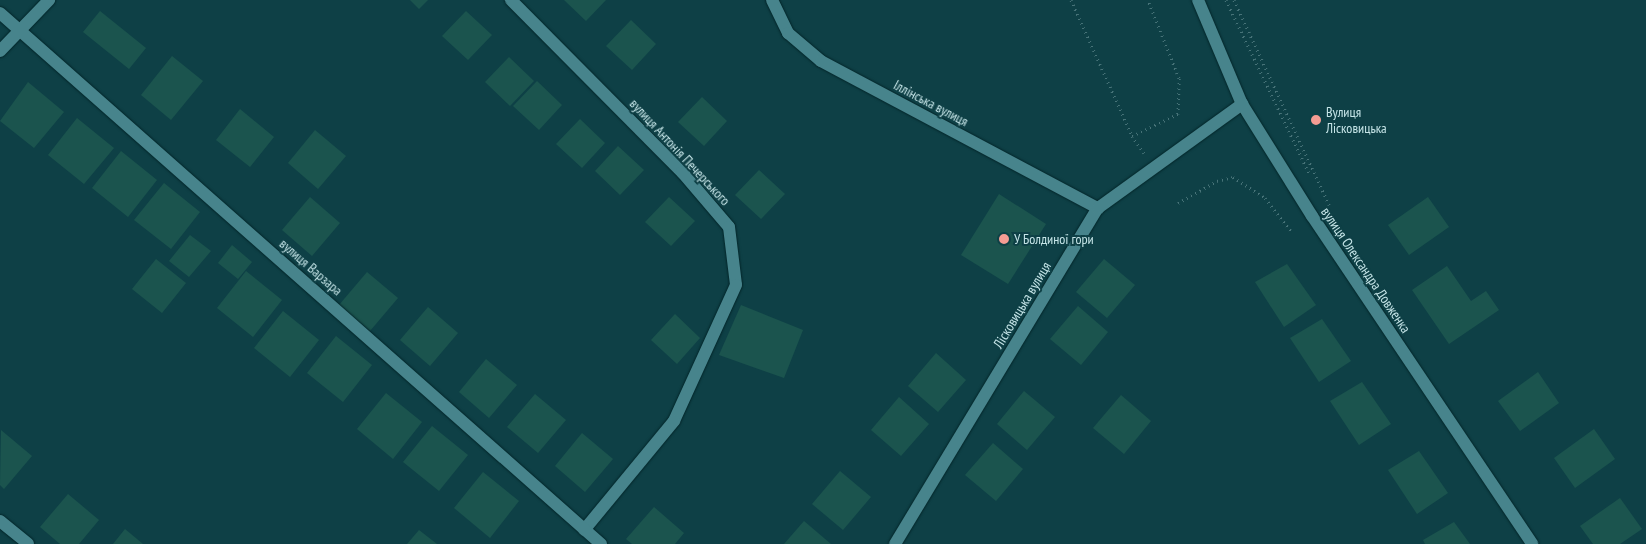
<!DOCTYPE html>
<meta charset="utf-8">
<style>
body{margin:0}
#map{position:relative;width:1646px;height:544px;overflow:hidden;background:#0e4046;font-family:"PT Sans Narrow",sans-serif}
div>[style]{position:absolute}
.building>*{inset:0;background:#1b544e}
.path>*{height:3px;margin-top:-1.5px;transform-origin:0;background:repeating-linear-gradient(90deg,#477378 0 1px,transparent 0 5px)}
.roads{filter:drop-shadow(0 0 1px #032529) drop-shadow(0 0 1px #032529)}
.minor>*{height:12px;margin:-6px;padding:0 6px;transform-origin:6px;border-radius:6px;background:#47848c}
.secondary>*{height:12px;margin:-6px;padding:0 6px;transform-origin:6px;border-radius:6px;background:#47848c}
.dots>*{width:14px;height:14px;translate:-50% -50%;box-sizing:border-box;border:2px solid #0e4046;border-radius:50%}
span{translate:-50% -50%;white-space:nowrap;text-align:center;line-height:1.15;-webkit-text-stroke:4px #0e4046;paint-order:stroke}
.street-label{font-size:14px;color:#c6e5e8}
.poi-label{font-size:14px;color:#c6e5e8}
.left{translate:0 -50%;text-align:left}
</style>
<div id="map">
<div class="building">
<i style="clip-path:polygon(410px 0,428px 0,419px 9px)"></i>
<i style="clip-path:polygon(564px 0,606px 0,586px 21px)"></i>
<i style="clip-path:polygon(100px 11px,146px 48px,129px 69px,83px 32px)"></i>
<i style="clip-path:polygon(466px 11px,492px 35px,468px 60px,442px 36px)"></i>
<i style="clip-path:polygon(631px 20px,656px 44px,632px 70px,606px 46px)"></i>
<i style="clip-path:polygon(172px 56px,203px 81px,171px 120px,141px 95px)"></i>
<i style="clip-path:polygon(509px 57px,534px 81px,510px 106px,485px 82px)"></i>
<i style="clip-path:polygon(537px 81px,562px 105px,539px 130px,513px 106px)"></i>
<i style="clip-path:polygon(28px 82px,64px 112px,34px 148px,0 121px)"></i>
<i style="clip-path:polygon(702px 97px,727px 121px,704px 146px,678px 122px)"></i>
<i style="clip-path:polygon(240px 109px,274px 137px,250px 167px,216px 140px)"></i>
<i style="clip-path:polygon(77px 118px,114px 148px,84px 184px,48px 155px)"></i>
<i style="clip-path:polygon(580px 119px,605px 143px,582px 168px,556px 144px)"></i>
<i style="clip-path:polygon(315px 130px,346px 156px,318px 189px,288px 163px)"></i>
<i style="clip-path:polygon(618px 146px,644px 170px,620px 195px,595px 171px)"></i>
<i style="clip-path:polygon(121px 151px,157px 180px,128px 217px,92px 188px)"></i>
<i style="clip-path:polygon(759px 170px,785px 194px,761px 219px,735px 195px)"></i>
<i style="clip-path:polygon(164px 183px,200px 212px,171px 249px,134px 220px)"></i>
<i style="clip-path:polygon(999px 194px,1046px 224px,1008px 284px,961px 255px)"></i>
<i style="clip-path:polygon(310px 197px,340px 223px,312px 256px,282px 230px)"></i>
<i style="clip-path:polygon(669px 197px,695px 221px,671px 246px,645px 222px)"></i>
<i style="clip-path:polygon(1428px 197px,1449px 227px,1409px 255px,1388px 225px)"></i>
<i style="clip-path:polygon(190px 235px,211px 251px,189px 277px,169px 261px)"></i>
<i style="clip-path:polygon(232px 245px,252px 262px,238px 279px,218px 263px)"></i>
<i style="clip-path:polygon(156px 259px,186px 283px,162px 313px,132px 289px)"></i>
<i style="clip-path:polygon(1104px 259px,1135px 285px,1107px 318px,1076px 292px)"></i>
<i style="clip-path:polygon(1287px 264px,1316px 305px,1284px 327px,1255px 282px)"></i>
<i style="clip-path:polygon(1447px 266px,1471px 301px,1486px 291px,1499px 310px,1449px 344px,1412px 290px)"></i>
<i style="clip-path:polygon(246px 271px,282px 300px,253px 337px,217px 308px)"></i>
<i style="clip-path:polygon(367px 272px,398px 298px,370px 331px,339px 305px)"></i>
<i style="clip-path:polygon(741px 305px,803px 330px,784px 378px,719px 355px)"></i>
<i style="clip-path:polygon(1078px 306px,1108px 332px,1081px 365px,1050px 339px)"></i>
<i style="clip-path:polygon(428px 307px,458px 333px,430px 366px,400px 340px)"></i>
<i style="clip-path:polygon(283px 311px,319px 340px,290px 377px,254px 348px)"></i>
<i style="clip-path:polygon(675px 314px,700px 338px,677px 364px,651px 340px)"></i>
<i style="clip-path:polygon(1322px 319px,1351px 361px,1319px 382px,1290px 338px)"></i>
<i style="clip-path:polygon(336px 336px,372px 365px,343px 402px,307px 373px)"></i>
<i style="clip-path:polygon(936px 353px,966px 380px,938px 412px,908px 386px)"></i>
<i style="clip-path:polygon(486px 359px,517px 385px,489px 418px,459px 392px)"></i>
<i style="clip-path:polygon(1538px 372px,1559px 403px,1520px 431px,1498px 401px)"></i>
<i style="clip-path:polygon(1362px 382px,1391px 424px,1359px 445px,1330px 401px)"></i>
<i style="clip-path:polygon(1024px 391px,1055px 417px,1027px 450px,997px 424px)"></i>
<i style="clip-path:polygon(386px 393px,422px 422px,393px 459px,357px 429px)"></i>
<i style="clip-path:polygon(535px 394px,566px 420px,538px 453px,507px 427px)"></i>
<i style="clip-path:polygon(1121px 395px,1151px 421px,1124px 454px,1093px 428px)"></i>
<i style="clip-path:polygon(899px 397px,929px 424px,901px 456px,871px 430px)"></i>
<i style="clip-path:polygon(432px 426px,468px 455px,439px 491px,403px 462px)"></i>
<i style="clip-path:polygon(1594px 429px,1615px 459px,1575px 488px,1554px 458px)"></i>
<i style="clip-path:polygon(1px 430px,32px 456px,4px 489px,0 485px)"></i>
<i style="clip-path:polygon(582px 433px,613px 459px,585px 492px,555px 466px)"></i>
<i style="clip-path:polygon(993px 443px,1023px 469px,996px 501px,965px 475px)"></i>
<i style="clip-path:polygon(1419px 451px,1448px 493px,1417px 514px,1388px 470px)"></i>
<i style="clip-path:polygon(840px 471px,871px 497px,843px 530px,812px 504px)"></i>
<i style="clip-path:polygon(483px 472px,519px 501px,490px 538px,454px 508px)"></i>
<i style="clip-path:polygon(68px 494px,99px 520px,79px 544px,60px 544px,40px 527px)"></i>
<i style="clip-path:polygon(1620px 498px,1642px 529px,1620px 544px,1593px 544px,1580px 526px)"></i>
<i style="clip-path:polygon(654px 507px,684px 533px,675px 544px,632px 544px,626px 539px)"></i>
<i style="clip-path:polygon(804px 521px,831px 544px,784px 544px)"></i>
<i style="clip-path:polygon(1454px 522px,1470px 544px,1425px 544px,1423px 540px)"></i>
<i style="clip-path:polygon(125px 529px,143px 544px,113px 544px)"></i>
<i style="clip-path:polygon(419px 530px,437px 544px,407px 544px)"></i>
</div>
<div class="path">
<i style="left:1071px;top:0;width:149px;rotate:65.8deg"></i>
<i style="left:1226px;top:0;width:192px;rotate:64.4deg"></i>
<i style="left:1234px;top:0;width:226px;rotate:65.1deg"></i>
<i style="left:1144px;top:153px;width:21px;rotate:-125deg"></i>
<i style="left:1132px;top:136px;width:51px;rotate:-25.6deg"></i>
<i style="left:1178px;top:114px;width:36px;rotate:-88deg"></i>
<i style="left:1179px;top:78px;width:84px;rotate:-111.7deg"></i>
<i style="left:1178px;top:203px;width:45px;rotate:-29.4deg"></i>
<i style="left:1217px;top:181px;width:16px;rotate:-14deg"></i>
<i style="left:1233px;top:177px;width:38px;rotate:33deg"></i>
<i style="left:1265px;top:198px;width:42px;rotate:51.8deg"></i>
</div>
<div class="roads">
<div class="minor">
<i style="left:511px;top:0;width:243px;rotate:45.2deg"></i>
<i style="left:682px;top:172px;width:72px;rotate:49.5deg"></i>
<i style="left:729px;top:227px;width:58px;rotate:83.1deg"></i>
<i style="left:736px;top:285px;width:149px;rotate:114.5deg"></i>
<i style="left:674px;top:421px;width:141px;rotate:129.5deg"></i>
<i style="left:772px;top:0;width:37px;rotate:64deg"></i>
<i style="left:788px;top:33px;width:43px;rotate:40.3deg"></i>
<i style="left:821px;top:61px;width:314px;rotate:28deg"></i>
<i style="left:0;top:13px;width:802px;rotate:41.46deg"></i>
<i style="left:0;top:51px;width:71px;rotate:-46.1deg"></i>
<i style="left:0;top:521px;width:36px;rotate:39deg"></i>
</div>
<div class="secondary">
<i style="left:1198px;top:0;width:113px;rotate:67.1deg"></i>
<i style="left:1242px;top:104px;width:132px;rotate:58deg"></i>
<i style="left:1312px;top:216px;width:395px;rotate:56.1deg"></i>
<i style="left:895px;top:544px;width:393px;rotate:-58.9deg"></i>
<i style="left:1098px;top:208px;width:178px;rotate:-35.8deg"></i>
</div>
</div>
<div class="dots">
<i style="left:1316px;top:120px;background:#f59c93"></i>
<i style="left:1004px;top:239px;background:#f59c93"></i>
</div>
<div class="street-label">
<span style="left:931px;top:103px;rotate:28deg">Іллінська вулиця</span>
<span style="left:680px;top:152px;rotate:47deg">вулиця Антонія Печерського</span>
<span style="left:311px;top:267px;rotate:41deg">вулиця Варзара</span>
<span style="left:1366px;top:270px;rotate:56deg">вулиця Олександра Довженка</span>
<span style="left:1022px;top:305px;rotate:-59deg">Лісковицька вулиця</span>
</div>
<div class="poi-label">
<span class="left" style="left:1326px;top:120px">Вулиця<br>Лісковицька</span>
<span class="left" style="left:1014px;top:239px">У Болдиної гори</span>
</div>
</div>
